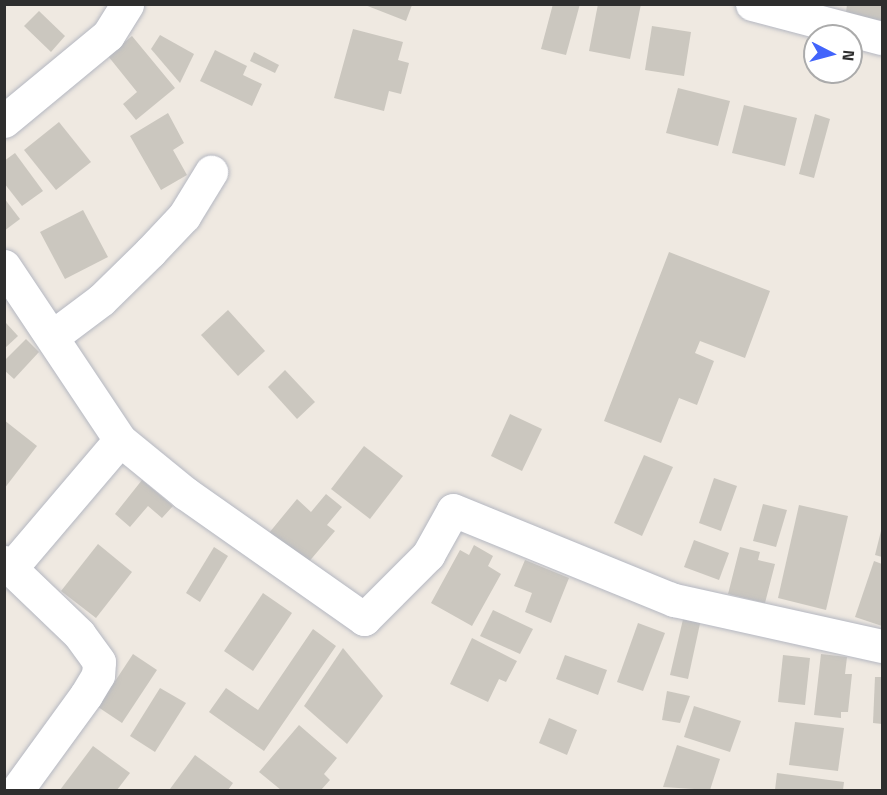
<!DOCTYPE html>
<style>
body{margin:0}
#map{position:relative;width:887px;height:795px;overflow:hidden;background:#efe9e1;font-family:"Titillium Web",sans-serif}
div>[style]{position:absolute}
.building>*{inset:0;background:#cbc7bf}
.roads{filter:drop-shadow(0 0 2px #b4b7c1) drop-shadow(0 0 2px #b4b7c1)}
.minor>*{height:33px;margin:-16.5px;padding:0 16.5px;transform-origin:16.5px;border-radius:16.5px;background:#fff}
span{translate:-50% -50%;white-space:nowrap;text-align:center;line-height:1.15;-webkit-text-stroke:4.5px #fff;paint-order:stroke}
.frame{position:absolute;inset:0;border:6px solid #2e2e2e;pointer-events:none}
.north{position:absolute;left:803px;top:24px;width:60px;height:60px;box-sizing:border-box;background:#fff;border:2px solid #ababab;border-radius:50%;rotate:96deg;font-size:16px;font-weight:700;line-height:24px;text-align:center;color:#2e2e2e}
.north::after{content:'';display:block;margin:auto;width:21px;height:27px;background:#4264fb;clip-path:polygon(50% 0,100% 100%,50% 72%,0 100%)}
</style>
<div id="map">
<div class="building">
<i style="clip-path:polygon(553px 4px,580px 4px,566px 55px,541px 49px)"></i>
<i style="clip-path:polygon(598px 4px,641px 4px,630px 59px,589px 51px)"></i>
<i style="clip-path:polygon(847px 4px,882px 4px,882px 21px,846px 13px)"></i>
<i style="clip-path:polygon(365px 5px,412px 5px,406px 21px)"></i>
<i style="clip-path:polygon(39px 11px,65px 36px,51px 52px,24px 26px)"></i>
<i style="clip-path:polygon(652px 26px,691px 32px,684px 76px,645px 70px)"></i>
<i style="clip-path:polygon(353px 29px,403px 42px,398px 60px,409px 63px,401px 94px,389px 91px,384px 111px,334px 98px)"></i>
<i style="clip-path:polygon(160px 35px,194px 54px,180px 83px,151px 49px)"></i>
<i style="clip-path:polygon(132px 36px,175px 88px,136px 120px,123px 104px,137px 92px,108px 56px)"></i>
<i style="clip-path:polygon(215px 50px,247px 66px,243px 75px,262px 84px,252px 106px,200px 81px)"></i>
<i style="clip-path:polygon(254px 52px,279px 65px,275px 73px,250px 61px)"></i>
<i style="clip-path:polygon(678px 88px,730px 101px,718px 146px,666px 133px)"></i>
<i style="clip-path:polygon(744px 105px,797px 118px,785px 166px,732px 153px)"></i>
<i style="clip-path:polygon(168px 113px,184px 143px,173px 150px,187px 175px,161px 190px,130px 136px)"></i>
<i style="clip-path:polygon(815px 114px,830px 119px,814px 178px,799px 174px)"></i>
<i style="clip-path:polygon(59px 122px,91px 162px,56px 190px,24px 150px)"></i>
<i style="clip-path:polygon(15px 153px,43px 191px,22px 206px,4px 183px,4px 161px)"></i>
<i style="clip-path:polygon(4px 198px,20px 219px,4px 231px)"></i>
<i style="clip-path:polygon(83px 210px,108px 257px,65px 279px,40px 232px)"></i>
<i style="clip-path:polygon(669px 252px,770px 291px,745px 358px,700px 341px,695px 353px,714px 361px,697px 405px,679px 398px,661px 443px,604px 421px)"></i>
<i style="clip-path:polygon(228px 310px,265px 351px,238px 376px,201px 335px)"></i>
<i style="clip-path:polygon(6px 323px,18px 336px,4px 349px,4px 324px)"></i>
<i style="clip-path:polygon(26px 339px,39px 352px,14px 379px,4px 370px,4px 361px)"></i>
<i style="clip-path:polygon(285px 370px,315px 402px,297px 419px,268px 387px)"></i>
<i style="clip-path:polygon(510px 414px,542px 429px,522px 471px,491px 456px)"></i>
<i style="clip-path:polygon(4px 420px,37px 446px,4px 489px)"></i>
<i style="clip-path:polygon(364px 446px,403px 476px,370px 519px,331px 489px)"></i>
<i style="clip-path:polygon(644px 455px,673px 467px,642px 536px,614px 523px)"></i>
<i style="clip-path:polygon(714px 478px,737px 486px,721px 531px,699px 523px)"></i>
<i style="clip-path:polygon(142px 480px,173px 506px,162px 518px,148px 506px,130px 527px,115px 514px)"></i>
<i style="clip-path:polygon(326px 494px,342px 507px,327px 525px,335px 531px,307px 564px,269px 533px,297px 499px,311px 512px)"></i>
<i style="clip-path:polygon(763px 504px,787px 510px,776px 547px,753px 541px)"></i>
<i style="clip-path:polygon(799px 505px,848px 516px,826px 610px,778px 598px)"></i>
<i style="clip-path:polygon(882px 527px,882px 557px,875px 555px)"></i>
<i style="clip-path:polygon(694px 540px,729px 553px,719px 580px,684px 567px)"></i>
<i style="clip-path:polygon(98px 544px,132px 572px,96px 618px,61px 591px)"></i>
<i style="clip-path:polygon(474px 545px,493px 556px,488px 566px,501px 574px,472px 626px,431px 603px,460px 550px,469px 555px)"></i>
<i style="clip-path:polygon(214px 547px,228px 556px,200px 602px,186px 593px)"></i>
<i style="clip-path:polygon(740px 547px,760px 552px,758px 560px,775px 564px,765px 603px,728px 594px)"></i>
<i style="clip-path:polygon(525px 560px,569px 578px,551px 623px,525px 612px,532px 593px,514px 586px)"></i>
<i style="clip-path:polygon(874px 561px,882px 564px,882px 626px,855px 617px)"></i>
<i style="clip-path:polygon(263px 593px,292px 613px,253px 671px,224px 651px)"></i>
<i style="clip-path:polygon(493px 610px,533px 629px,520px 654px,480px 636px)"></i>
<i style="clip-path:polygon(684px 615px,701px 619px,688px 679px,670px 675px)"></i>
<i style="clip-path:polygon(638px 623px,665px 633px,643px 691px,617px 682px)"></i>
<i style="clip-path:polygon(313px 629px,336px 646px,264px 751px,209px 712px,226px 688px,258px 710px)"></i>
<i style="clip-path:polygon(472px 638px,517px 661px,506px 682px,499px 679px,488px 702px,450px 684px)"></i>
<i style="clip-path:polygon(343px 648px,383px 696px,347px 744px,304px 706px)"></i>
<i style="clip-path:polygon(133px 654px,157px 670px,122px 723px,98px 707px)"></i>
<i style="clip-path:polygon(821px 654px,847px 657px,845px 674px,852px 674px,848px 712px,841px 712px,841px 718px,814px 715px)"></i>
<i style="clip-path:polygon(565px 655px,607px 670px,598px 695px,556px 679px)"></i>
<i style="clip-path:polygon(783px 655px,810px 658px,805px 705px,778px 702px)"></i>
<i style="clip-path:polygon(875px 677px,882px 677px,882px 724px,873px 723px)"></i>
<i style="clip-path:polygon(160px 688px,186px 703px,155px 752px,130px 736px)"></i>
<i style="clip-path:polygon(667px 691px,690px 696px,680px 723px,662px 720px)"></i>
<i style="clip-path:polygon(694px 706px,741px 721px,730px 752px,684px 737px)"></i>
<i style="clip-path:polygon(549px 718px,577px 730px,567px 755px,539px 743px)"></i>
<i style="clip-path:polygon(795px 722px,844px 728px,838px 771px,789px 765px)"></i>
<i style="clip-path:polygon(299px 725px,337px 758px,324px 774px,330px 780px,321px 790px,281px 790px,259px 772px)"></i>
<i style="clip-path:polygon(677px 745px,720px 759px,710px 790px,663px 787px)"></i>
<i style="clip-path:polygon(93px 746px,130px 773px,117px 790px,60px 790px)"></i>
<i style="clip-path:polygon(195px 755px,233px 783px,228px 790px,170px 789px)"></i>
<i style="clip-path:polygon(777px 773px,844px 782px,843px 790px,775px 790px)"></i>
</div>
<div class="roads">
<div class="minor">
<i style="left:752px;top:4px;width:134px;rotate:14.7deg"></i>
<i style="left:4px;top:121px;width:135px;rotate:-39.6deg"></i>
<i style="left:108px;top:35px;width:36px;rotate:-58deg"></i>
<i style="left:4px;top:266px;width:209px;rotate:56.3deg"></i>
<i style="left:120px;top:440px;width:84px;rotate:39.2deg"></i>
<i style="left:185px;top:493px;width:219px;rotate:35.1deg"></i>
<i style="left:364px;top:619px;width:91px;rotate:-45deg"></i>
<i style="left:428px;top:555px;width:51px;rotate:-60.9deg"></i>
<i style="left:453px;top:510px;width:239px;rotate:22.2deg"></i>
<i style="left:674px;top:600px;width:213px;rotate:12.5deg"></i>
<i style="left:53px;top:336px;width:60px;rotate:-36.9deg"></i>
<i style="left:101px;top:300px;width:69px;rotate:-44.4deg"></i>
<i style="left:150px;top:252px;width:50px;rotate:-46.6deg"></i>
<i style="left:184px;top:216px;width:52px;rotate:-58.5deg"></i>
<i style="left:4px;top:562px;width:104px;rotate:43.8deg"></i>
<i style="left:79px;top:634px;width:34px;rotate:54deg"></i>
<i style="left:99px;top:662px;width:13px;rotate:94deg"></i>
<i style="left:98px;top:675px;width:23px;rotate:121deg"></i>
<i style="left:86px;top:695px;width:117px;rotate:126deg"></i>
<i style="left:11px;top:568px;width:168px;rotate:-49.6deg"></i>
</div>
</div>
<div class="frame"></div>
<div class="north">N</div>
</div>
